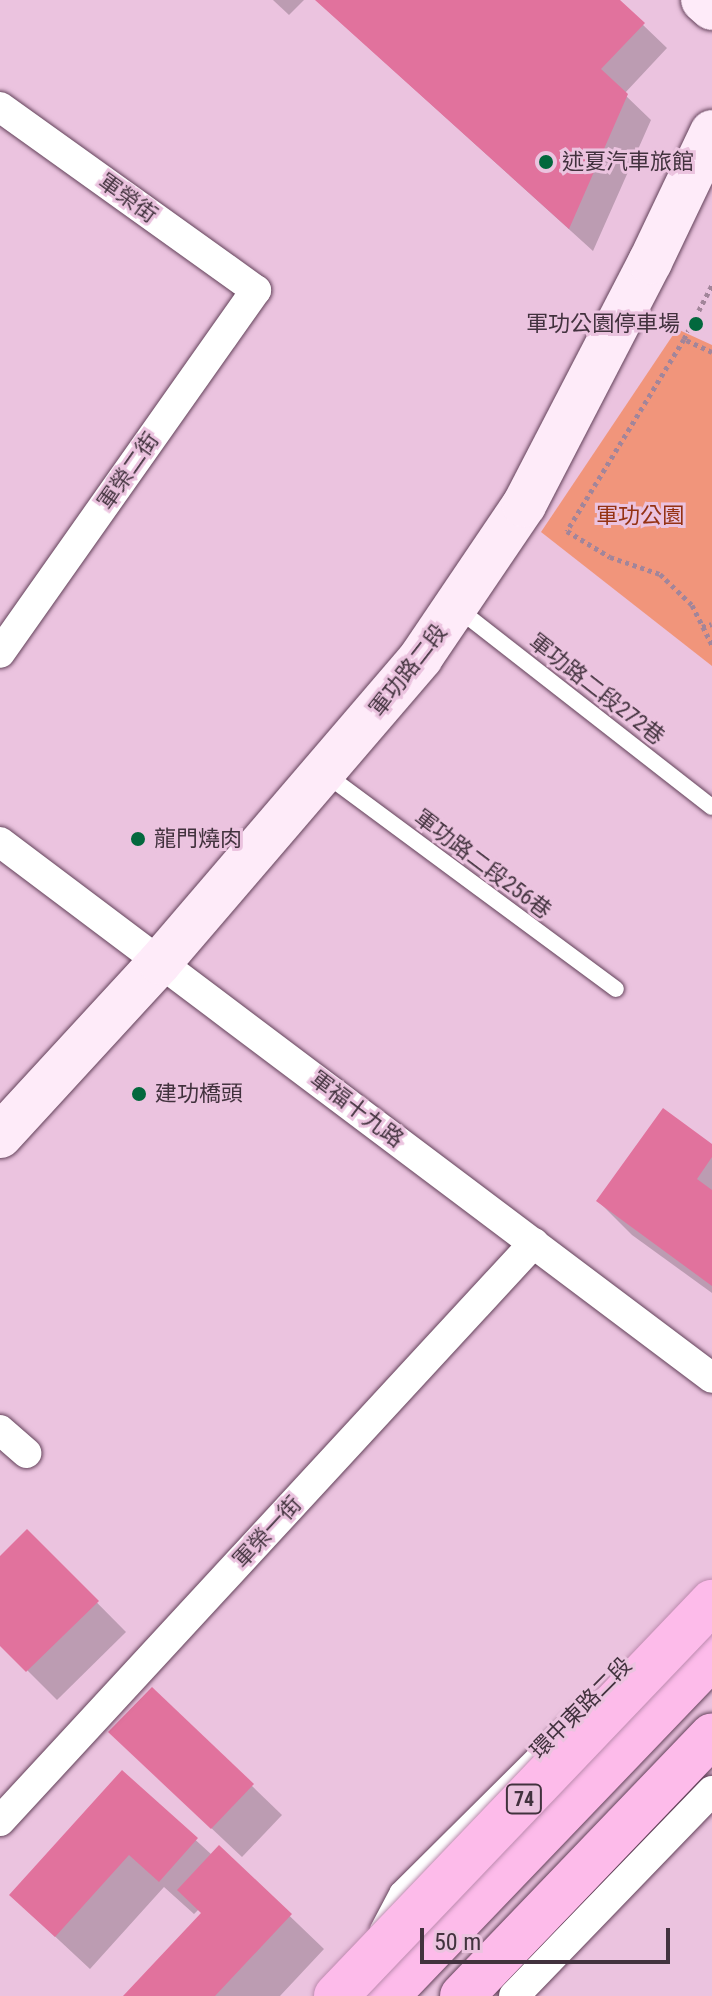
<!DOCTYPE html>
<meta charset="utf-8">
<style>
body{margin:0}
#map{position:relative;width:712px;height:1996px;overflow:hidden;background:#ebc3df;font-family:"Roboto Condensed","Noto Sans TC",sans-serif}
div>[style]{position:absolute}
.green>*{inset:0;background:#f1957b}
.shadow>*{inset:0;background:#0003}
.building>*{inset:0;background:#e1729d}
.path>*{height:5px;margin-top:-2.5px;transform-origin:0;background:repeating-linear-gradient(90deg,#a2859a 0 4px,transparent 0 8px)}
.roads{filter:drop-shadow(0 0 2px #624159) drop-shadow(0 0 2px #624159)}
.lane>*{height:16px;margin:-8px;padding:0 8px;transform-origin:8px;border-radius:8px;background:#fff}
.street>*{height:30px;margin:-15px;padding:0 15px;transform-origin:15px;border-radius:15px;background:#fff}
.secondary>*{height:44px;margin:-22px;padding:0 22px;transform-origin:22px;border-radius:22px;background:#feebf9}
.highway>*{height:44px;margin:-22px;padding:0 22px;transform-origin:22px;border-radius:22px;background:#fdbbea}
.bridges{filter:drop-shadow(0 0 2px #bc8bae) drop-shadow(0 0 2px #bc8bae)}
.highway-bridge>*{height:44px;margin:-22px;padding:0 22px;transform-origin:22px;border-radius:22px;background:#fdbbea}
.dots>*{width:22px;height:22px;translate:-50% -50%;box-sizing:border-box;border:4px solid #ebc3df;border-radius:50%}
span{translate:-50% -50%;white-space:nowrap;text-align:center;line-height:1.15;-webkit-text-stroke:6px #ebc3df;paint-order:stroke}
.shield-label span{padding:2px 6px;background:#ebc3df;border:2px solid;border-radius:6px;-webkit-text-stroke-width:0}
.shield-label{font-size:20px;color:#42323e;font-weight:700}
.poi-label{font-size:22px;color:#42323e}
.left{translate:0 -50%;text-align:left}
.right{translate:-100% -50%;text-align:right}
.street-label{font-size:22px;color:#42323e}
.park-label{font-size:22px;color:#953213}
.scale{position:absolute;left:420px;top:1928px;width:250px;height:36px;box-sizing:border-box;border:4px solid #42323e;border-top:0;padding-left:10px;font-size:24px;line-height:28px;white-space:nowrap;color:#42323e;-webkit-text-stroke:6px #ebc3df;paint-order:stroke}
</style>
<div id="map">
<div class="green">
<i style="clip-path:polygon(677px 329px,712px 345px,712px 666px,541px 532px)"></i>
</div>
<div class="shadow">
<i style="clip-path:polygon(273px 0,304px 0,289px 15px)"></i>
<i style="clip-path:polygon(316px 0,617px 0,667px 48px,624px 94px,651px 120px,593px 251px)"></i>
<i style="clip-path:polygon(712px 1146px,712px 1293px,632px 1235px,598px 1201px)"></i>
<i style="clip-path:polygon(27px 1532px,126px 1632px,57px 1700px,0 1643px,0 1559px)"></i>
<i style="clip-path:polygon(140px 1761px,252px 1786px,282px 1815px,242px 1857px)"></i>
<i style="clip-path:polygon(122px 1773px,212px 1855px,219px 1848px,324px 1949px,280px 1996px,126px 1996px,204px 1914px,199px 1909px,194px 1914px,164px 1887px,90px 1969px,46px 1928px)"></i>
</div>
<div class="building">
<i style="clip-path:polygon(315px 0,620px 0,645px 23px,601px 69px,628px 94px,569px 229px)"></i>
<i style="clip-path:polygon(663px 1108px,712px 1144px,712px 1157px,697px 1179px,712px 1190px,712px 1286px,596px 1201px)"></i>
<i style="clip-path:polygon(27px 1529px,99px 1601px,26px 1672px,0 1646px,0 1556px)"></i>
<i style="clip-path:polygon(152px 1687px,254px 1784px,211px 1829px,108px 1732px)"></i>
<i style="clip-path:polygon(122px 1770px,198px 1838px,159px 1882px,129px 1855px,55px 1937px,9px 1895px)"></i>
<i style="clip-path:polygon(219px 1845px,292px 1914px,215px 1996px,123px 1996px,201px 1913px,177px 1890px)"></i>
</div>
<div class="path">
<i style="left:684px;top:339px;width:61px;rotate:-62.6deg"></i>
<i style="left:712px;top:352px;width:31px;rotate:-155deg"></i>
<i style="left:684px;top:339px;width:225px;rotate:121.4deg"></i>
<i style="left:567px;top:531px;width:50px;rotate:31.2deg"></i>
<i style="left:610px;top:557px;width:53px;rotate:18.8deg"></i>
<i style="left:660px;top:574px;width:45px;rotate:44.1deg"></i>
<i style="left:692px;top:605px;width:45px;rotate:63.4deg"></i>
<i style="left:702px;top:627px;width:10px;rotate:-17deg"></i>
</div>
<div class="roads">
<div class="lane">
<i style="left:457px;top:608px;width:323px;rotate:38deg"></i>
<i style="left:324px;top:773px;width:363px;rotate:36.5deg"></i>
<i style="left:378px;top:1929px;width:43px;rotate:-62.2deg"></i>
<i style="left:398px;top:1891px;width:254px;rotate:-44.8deg"></i>
</div>
<div class="street">
<i style="left:0;top:107px;width:315px;rotate:35.6deg"></i>
<i style="left:256px;top:290px;width:444px;rotate:125.2deg"></i>
<i style="left:0;top:842px;width:891px;rotate:36.97deg"></i>
<i style="left:0;top:1430px;width:35px;rotate:41deg"></i>
<i style="left:0;top:1821px;width:787px;rotate:-47.27deg"></i>
<i style="left:514px;top:1996px;width:285px;rotate:-46deg"></i>
</div>
<div class="secondary">
<i style="left:703px;top:0;width:12px;rotate:42deg"></i>
<i style="left:0;top:1136px;width:236px;rotate:-47.4deg"></i>
<i style="left:160px;top:962px;width:401px;rotate:-49.4deg"></i>
<i style="left:421px;top:657px;width:184px;rotate:-55.9deg"></i>
<i style="left:524px;top:505px;width:274px;rotate:-62.6deg"></i>
<i style="left:650px;top:262px;width:144px;rotate:-64.5deg"></i>
</div>
<div class="highway">
<i style="left:387px;top:1996px;width:470px;rotate:-46.2deg"></i>
<i style="left:462px;top:1996px;width:361px;rotate:-46.2deg"></i>
</div>
</div>
<div class="bridges">
<div class="highway-bridge">
<i style="left:336px;top:1996px;width:545px;rotate:-46.34deg"></i>
</div>
</div>
<div class="dots">
<i style="left:546px;top:162px;background:#02683d"></i>
<i style="left:696px;top:324px;background:#02683d"></i>
<i style="left:138px;top:839px;background:#02683d"></i>
<i style="left:139px;top:1094px;background:#02683d"></i>
</div>
<div class="shield-label">
<span style="left:524px;top:1799px">74</span>
</div>
<div class="poi-label">
<span class="left" style="left:562px;top:162px">述夏汽車旅館</span>
<span class="right" style="left:680px;top:324px">軍功公園停車場</span>
<span class="left" style="left:154px;top:839px">龍門燒肉</span>
<span class="left" style="left:155px;top:1094px">建功橋頭</span>
</div>
<div class="street-label">
<span style="left:128px;top:198px;rotate:36deg">軍榮街</span>
<span style="left:128px;top:471px;rotate:-55deg">軍榮二街</span>
<span style="left:408px;top:670px;rotate:-52deg">軍功路二段</span>
<span style="left:597px;top:689px;rotate:38deg">軍功路二段272巷</span>
<span style="left:483px;top:864px;rotate:37deg">軍功路二段256巷</span>
<span style="left:357px;top:1109px;rotate:37deg">軍福十九路</span>
<span style="left:267px;top:1532px;rotate:-47deg">軍榮一街</span>
<span style="left:581px;top:1708px;rotate:-45deg">環中東路二段</span>
</div>
<div class="park-label">
<span style="left:640px;top:516px">軍功公園</span>
</div>
<div class="scale">50 m</div>
</div>
